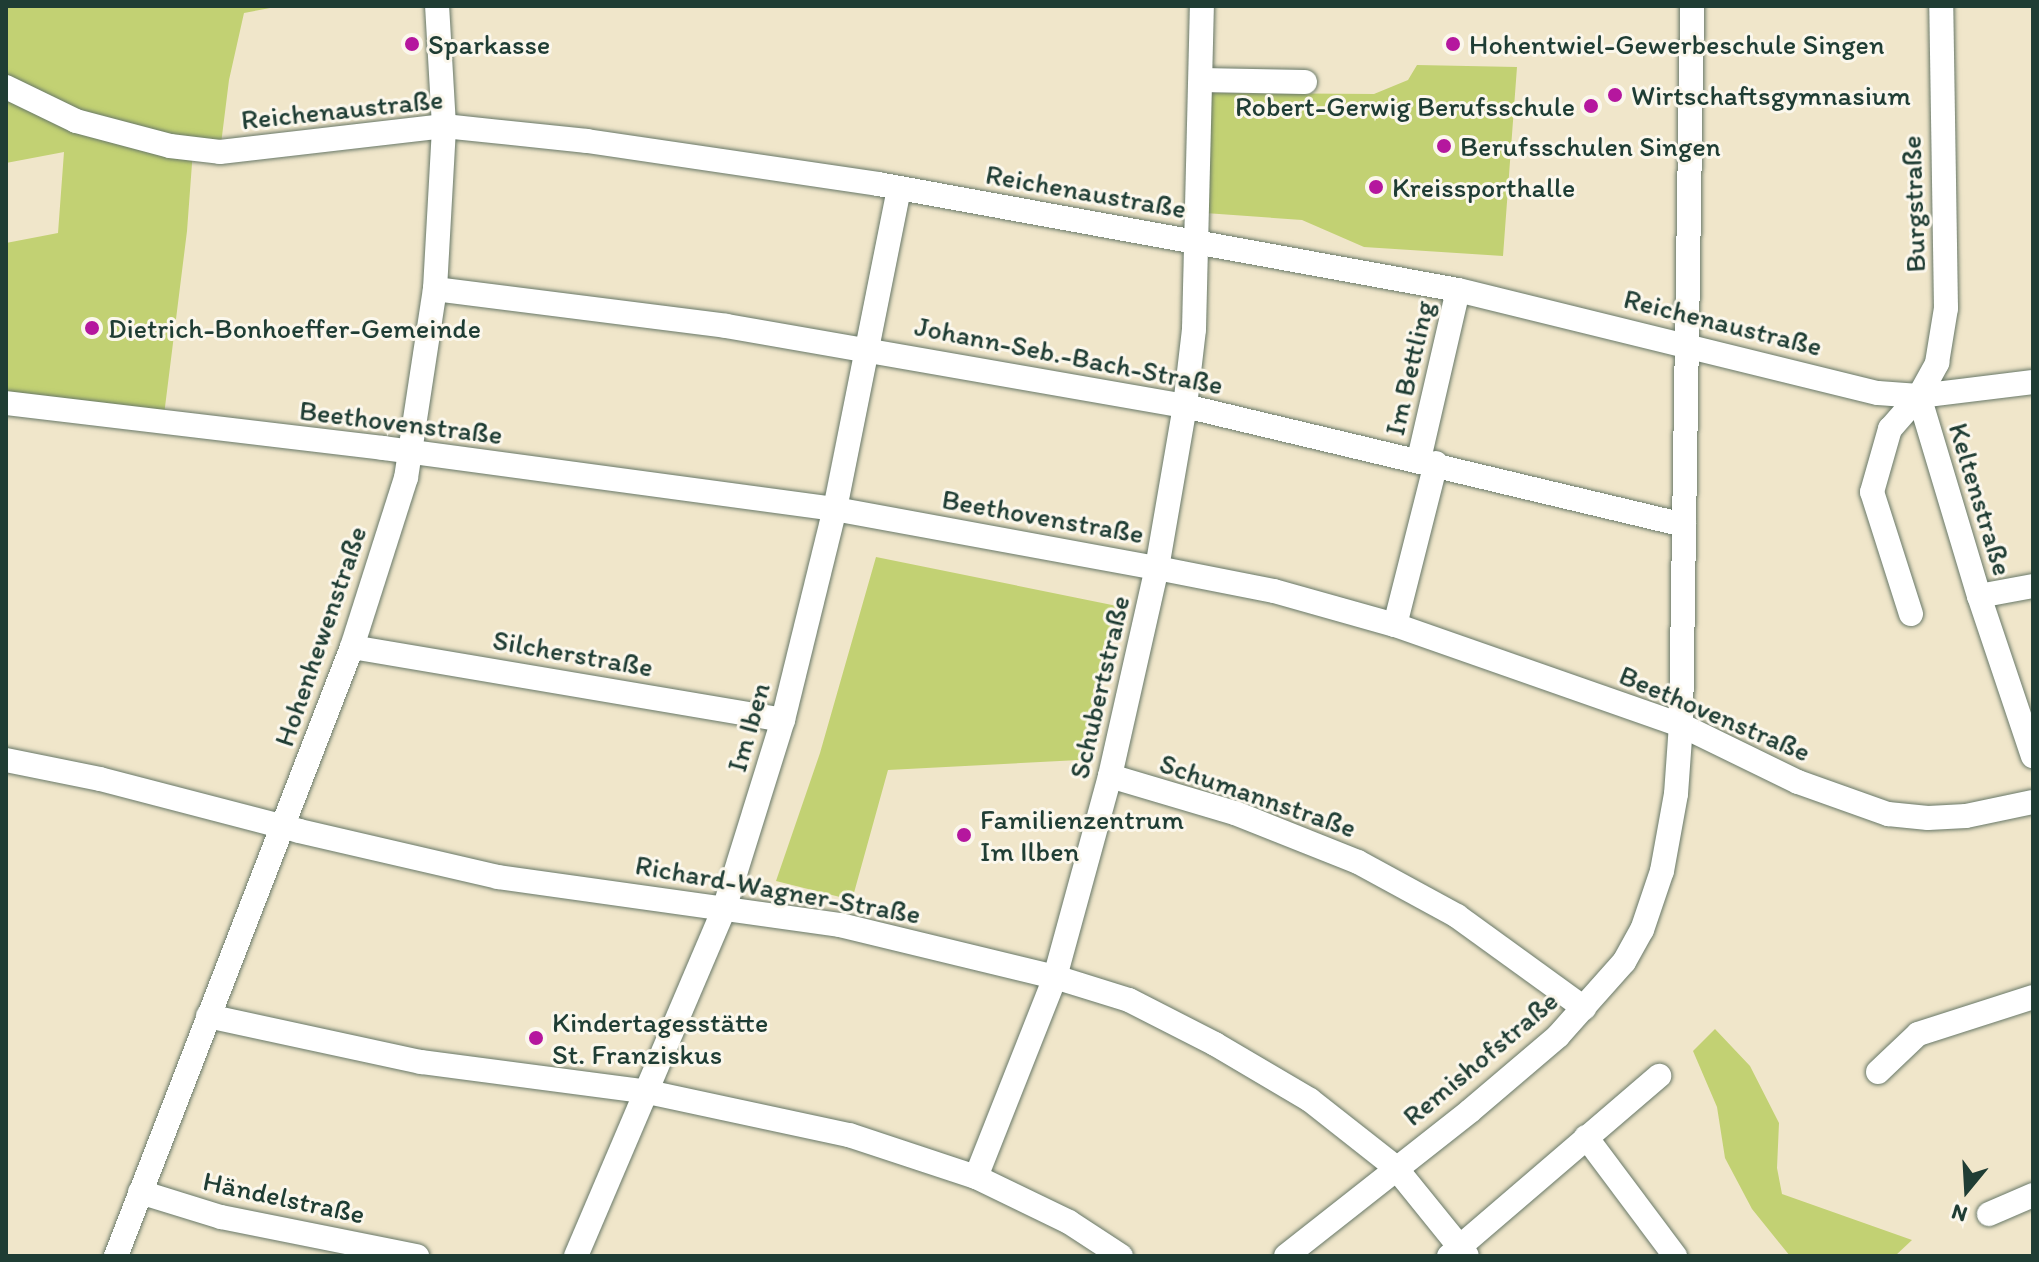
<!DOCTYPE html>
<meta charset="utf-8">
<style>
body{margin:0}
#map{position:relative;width:2039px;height:1262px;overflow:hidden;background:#f0e6ca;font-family:Itim,sans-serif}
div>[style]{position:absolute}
.green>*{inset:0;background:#c2d173}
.roads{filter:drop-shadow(0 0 2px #687868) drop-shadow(0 0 2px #687868)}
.minor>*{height:24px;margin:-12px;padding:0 12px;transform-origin:12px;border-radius:12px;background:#fff}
.dots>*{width:22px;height:22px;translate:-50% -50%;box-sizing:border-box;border:4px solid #fbf7ec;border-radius:50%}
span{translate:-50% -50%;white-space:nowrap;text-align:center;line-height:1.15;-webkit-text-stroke:6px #fbf7ec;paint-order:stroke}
.poi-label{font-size:28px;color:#1f3d34}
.left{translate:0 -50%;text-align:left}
.right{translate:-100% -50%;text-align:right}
.street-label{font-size:28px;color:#1f3d34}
.frame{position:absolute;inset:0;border:8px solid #1f3d34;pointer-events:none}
.north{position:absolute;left:1927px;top:1150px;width:80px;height:80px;-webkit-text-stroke:6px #fbf7ec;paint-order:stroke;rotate:198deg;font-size:22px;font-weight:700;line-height:32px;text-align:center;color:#1f3d34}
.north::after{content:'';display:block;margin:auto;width:28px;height:36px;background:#1f3d34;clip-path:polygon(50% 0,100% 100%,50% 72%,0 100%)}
</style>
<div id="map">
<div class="green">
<i style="clip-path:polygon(6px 6px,281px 6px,244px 13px,229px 80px,220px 152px,193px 150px,187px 231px,163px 423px,6px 403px,6px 243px,58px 233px,64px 152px,6px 163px)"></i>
<i style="clip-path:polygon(1417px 65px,1517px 67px,1503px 256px,1364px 247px,1302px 220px,1205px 213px,1209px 93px,1374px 94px,1408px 80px)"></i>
<i style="clip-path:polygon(876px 557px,1117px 606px,1079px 760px,888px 770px,852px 900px,776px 881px,820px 753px)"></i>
<i style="clip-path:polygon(1715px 1029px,1750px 1066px,1779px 1123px,1777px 1168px,1782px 1194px,1912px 1240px,1895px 1256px,1790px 1256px,1752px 1209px,1725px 1158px,1717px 1107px,1693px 1051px)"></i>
</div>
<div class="roads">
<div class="minor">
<i style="left:1201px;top:80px;width:104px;rotate:1.1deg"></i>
<i style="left:6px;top:87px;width:78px;rotate:25.9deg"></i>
<i style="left:76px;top:121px;width:97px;rotate:14.9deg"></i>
<i style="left:170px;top:146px;width:50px;rotate:6.8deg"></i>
<i style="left:220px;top:152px;width:226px;rotate:-6.6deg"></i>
<i style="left:444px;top:126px;width:144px;rotate:6deg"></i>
<i style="left:587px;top:141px;width:294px;rotate:8.4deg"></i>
<i style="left:878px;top:184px;width:590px;rotate:10.36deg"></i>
<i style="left:1458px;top:290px;width:432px;rotate:13.8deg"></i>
<i style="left:1878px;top:393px;width:41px;rotate:4.2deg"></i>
<i style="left:1919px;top:396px;width:115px;rotate:-7deg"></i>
<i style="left:435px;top:289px;width:293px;rotate:7.2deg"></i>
<i style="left:726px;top:326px;width:466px;rotate:9.9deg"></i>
<i style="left:1185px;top:406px;width:513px;rotate:13.41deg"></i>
<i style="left:1919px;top:396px;width:209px;rotate:73.3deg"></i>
<i style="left:1979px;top:596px;width:169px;rotate:71.4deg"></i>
<i style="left:6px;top:403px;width:380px;rotate:6.8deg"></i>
<i style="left:383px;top:448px;width:456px;rotate:7.7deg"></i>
<i style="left:835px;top:509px;width:327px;rotate:10.4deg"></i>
<i style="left:1157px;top:568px;width:119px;rotate:11.1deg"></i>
<i style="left:1274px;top:591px;width:126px;rotate:15.7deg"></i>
<i style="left:1395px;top:625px;width:303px;rotate:19.3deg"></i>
<i style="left:1681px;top:725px;width:130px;rotate:26deg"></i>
<i style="left:1798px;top:782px;width:96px;rotate:19.6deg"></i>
<i style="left:1888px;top:814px;width:40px;rotate:5.7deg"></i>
<i style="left:1928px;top:818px;width:38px;rotate:-3deg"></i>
<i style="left:1966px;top:816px;width:68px;rotate:-11.8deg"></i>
<i style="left:1419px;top:459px;width:173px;rotate:-77deg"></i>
<i style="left:1979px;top:596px;width:55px;rotate:-10.5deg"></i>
<i style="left:1911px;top:614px;width:128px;rotate:-107.7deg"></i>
<i style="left:1872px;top:492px;width:66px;rotate:-74.1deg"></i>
<i style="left:1890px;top:429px;width:44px;rotate:-48.7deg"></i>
<i style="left:1919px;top:396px;width:38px;rotate:-61deg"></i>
<i style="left:1937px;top:363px;width:56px;rotate:-80.7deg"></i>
<i style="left:1946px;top:308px;width:302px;rotate:-90.9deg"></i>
<i style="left:1395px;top:625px;width:167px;rotate:-75.8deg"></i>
<i style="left:352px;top:647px;width:437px;rotate:9.6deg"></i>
<i style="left:6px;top:760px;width:96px;rotate:11.4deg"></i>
<i style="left:100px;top:779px;width:206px;rotate:14.6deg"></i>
<i style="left:299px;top:831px;width:204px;rotate:13deg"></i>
<i style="left:498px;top:877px;width:345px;rotate:8deg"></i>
<i style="left:840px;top:925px;width:221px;rotate:13.6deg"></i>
<i style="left:1055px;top:977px;width:77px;rotate:17.3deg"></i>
<i style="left:1129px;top:1000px;width:97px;rotate:27.1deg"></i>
<i style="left:1215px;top:1044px;width:110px;rotate:30.5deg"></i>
<i style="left:1310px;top:1100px;width:108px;rotate:38.2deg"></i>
<i style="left:1395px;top:1167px;width:114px;rotate:51deg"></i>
<i style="left:1110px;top:776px;width:130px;rotate:16.5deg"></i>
<i style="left:1235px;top:813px;width:132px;rotate:21.7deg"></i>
<i style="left:1358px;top:862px;width:113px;rotate:28.6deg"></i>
<i style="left:1457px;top:916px;width:157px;rotate:35.9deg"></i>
<i style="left:208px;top:1016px;width:218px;rotate:12.2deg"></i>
<i style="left:421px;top:1062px;width:229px;rotate:7.5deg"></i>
<i style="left:648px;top:1092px;width:206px;rotate:12.1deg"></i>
<i style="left:849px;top:1135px;width:134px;rotate:18.3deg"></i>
<i style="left:976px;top:1177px;width:103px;rotate:25.8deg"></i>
<i style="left:1069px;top:1222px;width:62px;rotate:33.2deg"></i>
<i style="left:1878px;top:1072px;width:55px;rotate:-43.5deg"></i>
<i style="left:1918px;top:1034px;width:121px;rotate:-17.8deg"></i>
<i style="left:1586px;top:1137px;width:149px;rotate:53.2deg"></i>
<i style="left:976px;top:1177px;width:215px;rotate:-68.4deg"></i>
<i style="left:1055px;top:977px;width:208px;rotate:-74.7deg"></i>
<i style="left:1110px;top:776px;width:213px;rotate:-77.3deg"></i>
<i style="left:1157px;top:568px;width:164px;rotate:-80.2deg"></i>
<i style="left:1185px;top:406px;width:78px;rotate:-83.3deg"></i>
<i style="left:1194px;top:329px;width:323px;rotate:-88.6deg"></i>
<i style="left:140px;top:1192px;width:85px;rotate:17.2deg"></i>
<i style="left:221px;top:1217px;width:200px;rotate:11.3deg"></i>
<i style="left:1989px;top:1214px;width:48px;rotate:-23.4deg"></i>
<i style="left:116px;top:1256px;width:653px;rotate:-68.82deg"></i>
<i style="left:352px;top:647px;width:177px;rotate:-72.3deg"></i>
<i style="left:406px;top:478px;width:191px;rotate:-81.3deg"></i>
<i style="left:435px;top:289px;width:163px;rotate:-86.8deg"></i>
<i style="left:444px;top:126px;width:120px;rotate:-93.3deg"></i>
<i style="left:576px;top:1256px;width:380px;rotate:-66.9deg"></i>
<i style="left:725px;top:906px;width:195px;rotate:-72.7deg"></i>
<i style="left:783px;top:720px;width:217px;rotate:-76.2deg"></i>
<i style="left:835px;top:509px;width:326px;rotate:-78.7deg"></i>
<i style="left:1286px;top:1256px;width:234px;rotate:-38.2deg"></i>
<i style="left:1470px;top:1111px;width:116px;rotate:-40.4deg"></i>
<i style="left:1558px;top:1036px;width:99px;rotate:-48.3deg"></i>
<i style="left:1624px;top:962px;width:37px;rotate:-61deg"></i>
<i style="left:1642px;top:930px;width:62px;rotate:-71.3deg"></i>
<i style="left:1662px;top:871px;width:78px;rotate:-79.7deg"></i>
<i style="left:1676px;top:794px;width:69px;rotate:-85.9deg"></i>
<i style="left:1681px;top:725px;width:719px;rotate:-89.12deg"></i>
<i style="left:1449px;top:1256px;width:277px;rotate:-40.6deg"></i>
</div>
</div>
<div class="dots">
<i style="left:412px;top:44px;background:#b5179e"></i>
<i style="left:1453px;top:44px;background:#b5179e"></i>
<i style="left:1615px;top:95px;background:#b5179e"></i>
<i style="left:1591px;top:106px;background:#b5179e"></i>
<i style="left:1444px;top:146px;background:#b5179e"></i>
<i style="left:1376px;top:187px;background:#b5179e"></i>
<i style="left:92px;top:328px;background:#b5179e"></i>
<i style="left:964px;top:835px;background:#b5179e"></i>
<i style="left:536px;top:1038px;background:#b5179e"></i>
</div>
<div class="poi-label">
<span class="left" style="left:428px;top:44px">Sparkasse</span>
<span class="left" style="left:1469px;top:44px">Hohentwiel-Gewerbeschule Singen</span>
<span class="left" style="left:1631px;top:95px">Wirtschaftsgymnasium</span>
<span class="right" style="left:1575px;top:106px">Robert-Gerwig Berufsschule</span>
<span class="left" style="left:1460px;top:146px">Berufsschulen Singen</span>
<span class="left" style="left:1392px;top:187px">Kreissporthalle</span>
<span class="left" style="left:108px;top:328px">Dietrich-Bonhoeffer-Gemeinde</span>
<span class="left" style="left:980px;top:835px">Familienzentrum<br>Im Ilben</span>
<span class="left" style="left:552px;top:1038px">Kindertagesstätte<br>St. Franziskus</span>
</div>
<div class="street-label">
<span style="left:342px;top:109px;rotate:-6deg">Reichenaustraße</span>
<span style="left:1086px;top:191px;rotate:10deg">Reichenaustraße</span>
<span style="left:1913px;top:204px;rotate:-92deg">Burgstraße</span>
<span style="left:1723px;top:322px;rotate:14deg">Reichenaustraße</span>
<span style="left:1069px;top:355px;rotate:11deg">Johann-Seb.-Bach-Straße</span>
<span style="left:1409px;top:368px;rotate:-77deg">Im Bettling</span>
<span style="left:401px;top:422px;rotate:7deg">Beethovenstraße</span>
<span style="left:1981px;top:499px;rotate:73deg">Keltenstraße</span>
<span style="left:1043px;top:516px;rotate:10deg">Beethovenstraße</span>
<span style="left:320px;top:636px;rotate:-71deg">Hohenhewenstraße</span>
<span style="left:573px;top:653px;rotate:10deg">Silcherstraße</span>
<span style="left:1099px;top:687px;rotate:-77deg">Schubertstraße</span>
<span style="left:1715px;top:713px;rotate:23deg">Beethovenstraße</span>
<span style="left:748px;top:727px;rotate:-74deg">Im Iben</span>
<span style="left:1258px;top:795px;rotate:19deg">Schumannstraße</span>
<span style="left:778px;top:889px;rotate:10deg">Richard-Wagner-Straße</span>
<span style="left:1480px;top:1058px;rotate:-40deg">Remishofstraße</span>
<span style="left:284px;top:1197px;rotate:12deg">Händelstraße</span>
</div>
<div class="frame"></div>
<div class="north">N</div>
</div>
